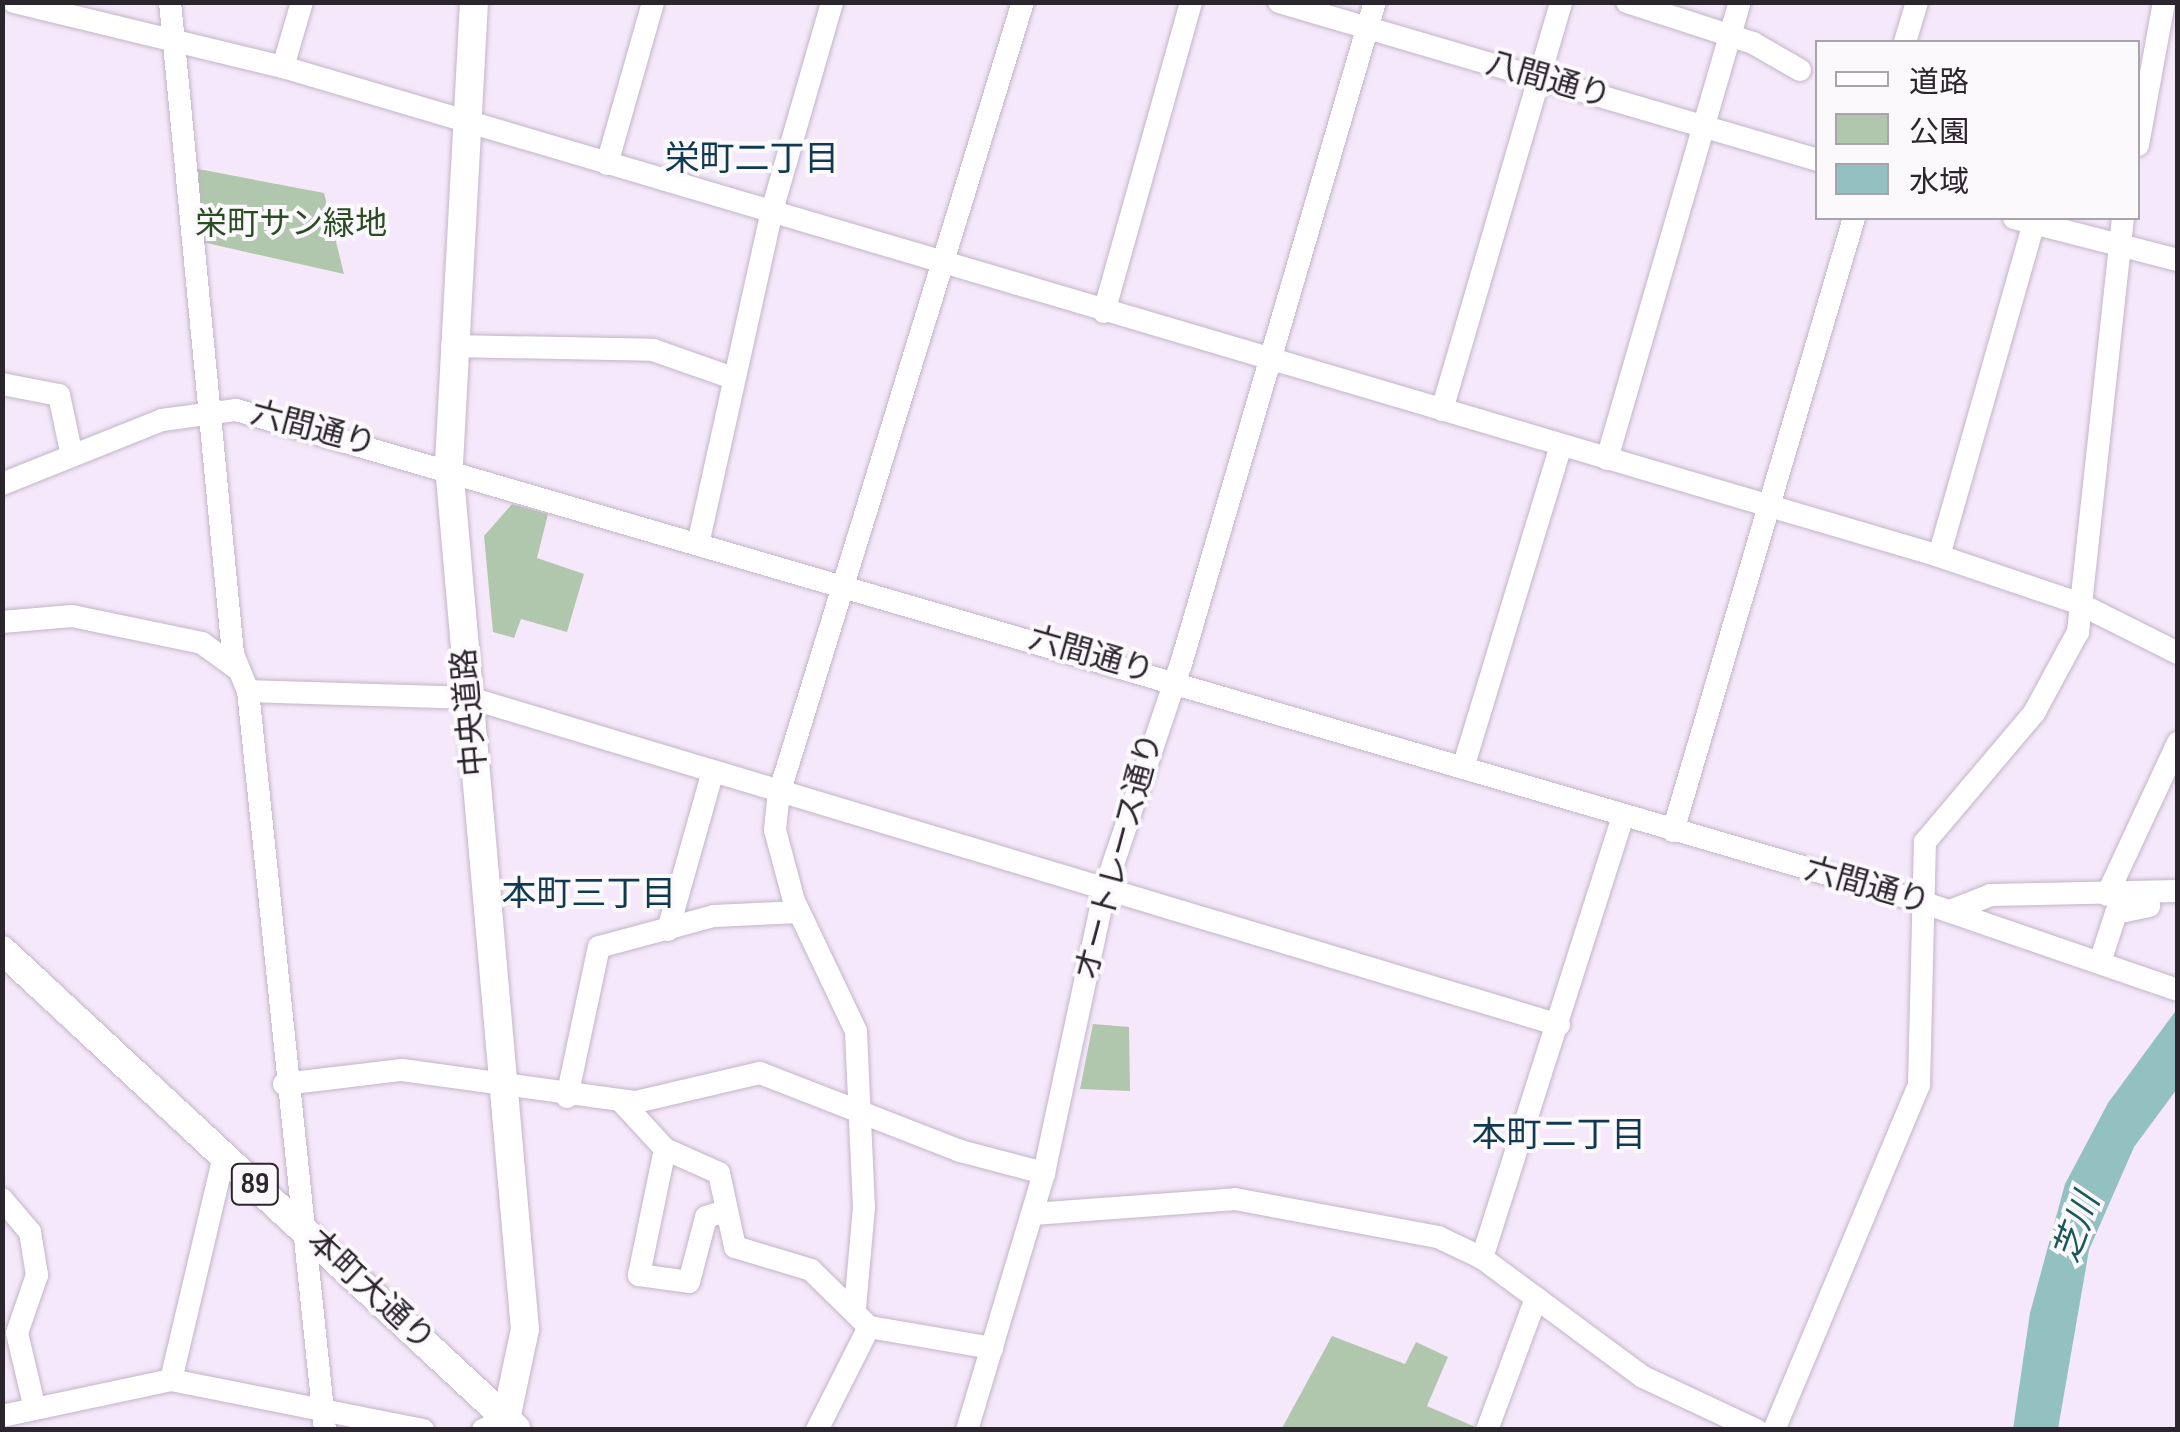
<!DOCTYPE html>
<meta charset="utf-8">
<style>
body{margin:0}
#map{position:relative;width:2180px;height:1432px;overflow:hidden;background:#f5e8fa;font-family:"Sofia Sans Condensed","Noto Sans JP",sans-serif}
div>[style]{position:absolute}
.green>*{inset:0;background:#b1c7ad}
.water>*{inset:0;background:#93c0c0}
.roads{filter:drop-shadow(0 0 2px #c2b5c7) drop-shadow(0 0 2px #c2b5c7)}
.minor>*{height:22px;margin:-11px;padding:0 11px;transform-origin:11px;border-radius:11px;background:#fff}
.major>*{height:28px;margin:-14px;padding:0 14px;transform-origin:14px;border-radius:14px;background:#fff}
span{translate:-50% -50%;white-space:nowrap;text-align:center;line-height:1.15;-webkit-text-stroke:8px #fcf9fd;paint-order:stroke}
.shield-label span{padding:2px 8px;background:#fcf9fd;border:2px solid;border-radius:8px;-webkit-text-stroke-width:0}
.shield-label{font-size:30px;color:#2b262d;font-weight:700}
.street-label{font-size:32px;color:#2b262d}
.park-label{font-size:32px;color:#2a4c23}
.neighbourhood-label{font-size:35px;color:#113950}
.water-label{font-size:35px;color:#195859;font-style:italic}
.frame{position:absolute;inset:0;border:5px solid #2b262d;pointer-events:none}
.legend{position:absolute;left:1815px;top:40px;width:325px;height:180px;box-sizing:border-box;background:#fcf9fd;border:2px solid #a8a5aa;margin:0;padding:12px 18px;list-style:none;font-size:30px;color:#2b262d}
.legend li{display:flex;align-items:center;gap:20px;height:50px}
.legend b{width:50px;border:2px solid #a8a5aa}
</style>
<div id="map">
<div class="green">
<i style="clip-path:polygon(193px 168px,324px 193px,344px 274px,202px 242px)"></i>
<i style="clip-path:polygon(512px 504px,548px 514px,537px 558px,584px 574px,567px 632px,521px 619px,514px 638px,493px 632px,484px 536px)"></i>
<i style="clip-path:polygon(1093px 1024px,1129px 1027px,1130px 1091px,1080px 1089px)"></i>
<i style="clip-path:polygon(1332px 1336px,1405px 1364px,1416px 1342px,1448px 1357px,1427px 1406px,1480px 1429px,1281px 1430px)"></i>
</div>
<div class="water">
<i style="clip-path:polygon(2177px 1009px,2177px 1089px,2134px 1147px,2089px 1250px,2058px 1429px,2013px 1429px,2030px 1313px,2065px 1184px,2108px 1103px)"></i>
</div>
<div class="roads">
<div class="minor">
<i style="left:14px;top:2px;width:277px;rotate:13.6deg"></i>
<i style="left:283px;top:67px;width:1727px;rotate:16.45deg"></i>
<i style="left:1939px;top:556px;width:147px;rotate:18.7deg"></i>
<i style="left:2078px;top:603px;width:112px;rotate:26.6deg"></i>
<i style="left:170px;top:2px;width:655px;rotate:84.48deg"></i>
<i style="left:233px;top:654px;width:40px;rotate:68deg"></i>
<i style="left:248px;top:691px;width:743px;rotate:84.05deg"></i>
<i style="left:1279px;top:2px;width:562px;rotate:16.34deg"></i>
<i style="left:1627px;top:2px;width:133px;rotate:18deg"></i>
<i style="left:1753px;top:43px;width:54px;rotate:29.9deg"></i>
<i style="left:1905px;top:42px;width:42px;rotate:-73.3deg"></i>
<i style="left:283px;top:67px;width:68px;rotate:-73.7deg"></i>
<i style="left:2138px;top:145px;width:145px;rotate:-79.7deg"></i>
<i style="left:607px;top:164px;width:168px;rotate:-74.1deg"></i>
<i style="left:2014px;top:218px;width:169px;rotate:14.4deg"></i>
<i style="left:1104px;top:312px;width:322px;rotate:-74.3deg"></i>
<i style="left:452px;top:346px;width:201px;rotate:1.1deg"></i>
<i style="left:653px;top:350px;width:85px;rotate:19.3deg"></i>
<i style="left:2px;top:384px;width:58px;rotate:10.9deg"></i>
<i style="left:59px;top:395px;width:62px;rotate:78deg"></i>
<i style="left:1442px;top:410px;width:425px;rotate:-73.7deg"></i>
<i style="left:1607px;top:459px;width:476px;rotate:-73.8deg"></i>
<i style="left:2px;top:484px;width:172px;rotate:-21.8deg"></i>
<i style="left:162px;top:420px;width:75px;rotate:-7.7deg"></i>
<i style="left:236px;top:410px;width:1753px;rotate:16.26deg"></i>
<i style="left:1919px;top:901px;width:274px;rotate:19deg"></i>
<i style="left:699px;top:540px;width:334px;rotate:-77.5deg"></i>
<i style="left:771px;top:214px;width:221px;rotate:-73.9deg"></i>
<i style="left:1939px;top:556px;width:346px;rotate:-74.1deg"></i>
<i style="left:2px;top:622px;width:70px;rotate:-4.9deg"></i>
<i style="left:72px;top:616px;width:133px;rotate:11.7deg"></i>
<i style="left:202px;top:643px;width:46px;rotate:36.1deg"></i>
<i style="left:248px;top:691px;width:222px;rotate:1.8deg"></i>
<i style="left:470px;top:698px;width:1137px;rotate:16.71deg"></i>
<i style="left:1463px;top:768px;width:337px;rotate:-73.1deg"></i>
<i style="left:1673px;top:831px;width:639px;rotate:-73.55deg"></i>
<i style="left:2107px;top:895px;width:168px;rotate:-65deg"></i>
<i style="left:1950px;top:911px;width:44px;rotate:-21.3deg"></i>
<i style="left:1991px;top:895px;width:187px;rotate:-1.2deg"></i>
<i style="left:668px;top:930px;width:162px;rotate:-74.2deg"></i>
<i style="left:2101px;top:959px;width:48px;rotate:-71.9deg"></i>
<i style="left:2116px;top:913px;width:34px;rotate:-12deg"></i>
<i style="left:284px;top:1084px;width:119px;rotate:-6.8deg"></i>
<i style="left:402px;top:1070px;width:236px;rotate:7.8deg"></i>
<i style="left:636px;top:1102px;width:127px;rotate:-13.2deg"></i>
<i style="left:760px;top:1073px;width:215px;rotate:21.3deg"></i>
<i style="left:960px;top:1151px;width:87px;rotate:14.7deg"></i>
<i style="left:567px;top:1097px;width:153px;rotate:-78deg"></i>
<i style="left:599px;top:947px;width:119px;rotate:-15.1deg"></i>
<i style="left:714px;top:916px;width:85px;rotate:-2.7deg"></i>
<i style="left:621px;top:1101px;width:65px;rotate:47.5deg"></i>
<i style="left:665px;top:1149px;width:59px;rotate:24deg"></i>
<i style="left:719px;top:1173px;width:76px;rotate:77.8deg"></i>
<i style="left:735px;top:1247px;width:79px;rotate:16.8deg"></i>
<i style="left:811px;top:1270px;width:81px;rotate:44.5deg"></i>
<i style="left:869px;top:1327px;width:125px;rotate:9.7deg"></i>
<i style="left:665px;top:1149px;width:129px;rotate:101.7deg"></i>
<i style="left:639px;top:1275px;width:50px;rotate:8deg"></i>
<i style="left:689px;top:1282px;width:67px;rotate:-75.3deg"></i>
<i style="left:706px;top:1217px;width:21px;rotate:-17deg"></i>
<i style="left:2px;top:1199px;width:43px;rotate:49.7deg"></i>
<i style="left:30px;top:1232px;width:44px;rotate:80.8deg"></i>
<i style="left:37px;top:1275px;width:61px;rotate:109deg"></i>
<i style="left:17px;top:1333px;width:78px;rotate:76.7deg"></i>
<i style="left:1033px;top:1214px;width:203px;rotate:-4.2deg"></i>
<i style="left:1235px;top:1199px;width:207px;rotate:10.6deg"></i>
<i style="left:1438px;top:1237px;width:49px;rotate:25.5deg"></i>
<i style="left:1482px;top:1258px;width:200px;rotate:36.5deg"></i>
<i style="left:1643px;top:1377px;width:125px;rotate:25.1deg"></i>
<i style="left:1482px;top:1258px;width:464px;rotate:-72.3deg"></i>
<i style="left:855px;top:1308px;width:100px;rotate:-84.9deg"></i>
<i style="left:864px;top:1208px;width:177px;rotate:-92.6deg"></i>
<i style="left:856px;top:1031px;width:144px;rotate:-115.5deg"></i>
<i style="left:794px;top:901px;width:73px;rotate:-105deg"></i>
<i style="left:775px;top:830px;width:36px;rotate:-84deg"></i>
<i style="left:779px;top:794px;width:829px;rotate:-72.88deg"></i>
<i style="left:171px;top:1380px;width:231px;rotate:-76.7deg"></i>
<i style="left:2px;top:1416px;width:173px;rotate:-12deg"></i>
<i style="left:171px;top:1380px;width:257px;rotate:11.2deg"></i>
<i style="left:483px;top:1430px;width:25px;rotate:-26deg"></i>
<i style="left:817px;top:1430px;width:115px;rotate:-63.2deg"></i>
<i style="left:967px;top:1430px;width:268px;rotate:-73.3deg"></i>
<i style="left:1044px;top:1173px;width:291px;rotate:-77.9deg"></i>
<i style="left:1105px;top:888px;width:237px;rotate:-71.3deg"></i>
<i style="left:1181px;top:664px;width:690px;rotate:-73.67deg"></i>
<i style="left:1487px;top:1430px;width:141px;rotate:-69.6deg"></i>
<i style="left:1774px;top:1430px;width:374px;rotate:-67.2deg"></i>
<i style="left:1919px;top:1085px;width:243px;rotate:-88.6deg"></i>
<i style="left:1925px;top:842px;width:169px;rotate:-49.8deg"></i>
<i style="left:2034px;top:713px;width:92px;rotate:-61.5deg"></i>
<i style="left:2078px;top:632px;width:416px;rotate:-83.8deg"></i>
</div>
<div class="major">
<i style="left:474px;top:2px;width:465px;rotate:93.1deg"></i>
<i style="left:449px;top:466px;width:866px;rotate:84.97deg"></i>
<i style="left:525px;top:1329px;width:92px;rotate:101.9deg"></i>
<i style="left:2px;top:950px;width:702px;rotate:42.92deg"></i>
</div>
</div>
<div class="shield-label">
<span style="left:255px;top:1184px">89</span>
</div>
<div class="street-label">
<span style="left:1548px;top:81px;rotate:16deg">八間通り</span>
<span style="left:313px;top:430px;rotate:15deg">六間通り</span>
<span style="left:1091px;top:656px;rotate:16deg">六間通り</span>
<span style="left:471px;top:712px;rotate:-95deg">中央道路</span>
<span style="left:1120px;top:857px;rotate:-75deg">オートレース通り</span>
<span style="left:1867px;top:887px;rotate:16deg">六間通り</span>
<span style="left:370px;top:1291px;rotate:43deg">本町大通り</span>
</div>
<div class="park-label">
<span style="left:291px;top:225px">栄町サン緑地</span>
</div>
<div class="neighbourhood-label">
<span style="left:752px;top:160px">栄町二丁目</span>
<span style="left:589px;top:895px">本町三丁目</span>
<span style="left:1559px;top:1136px">本町二丁目</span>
</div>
<div class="water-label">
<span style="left:2078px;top:1228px;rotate:-70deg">芝川</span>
</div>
<div class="frame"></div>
<ul class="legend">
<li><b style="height:12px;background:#fff"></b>道路</li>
<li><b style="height:28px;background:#b1c7ad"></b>公園</li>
<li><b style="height:28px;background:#93c0c0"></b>水域</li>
</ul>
</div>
